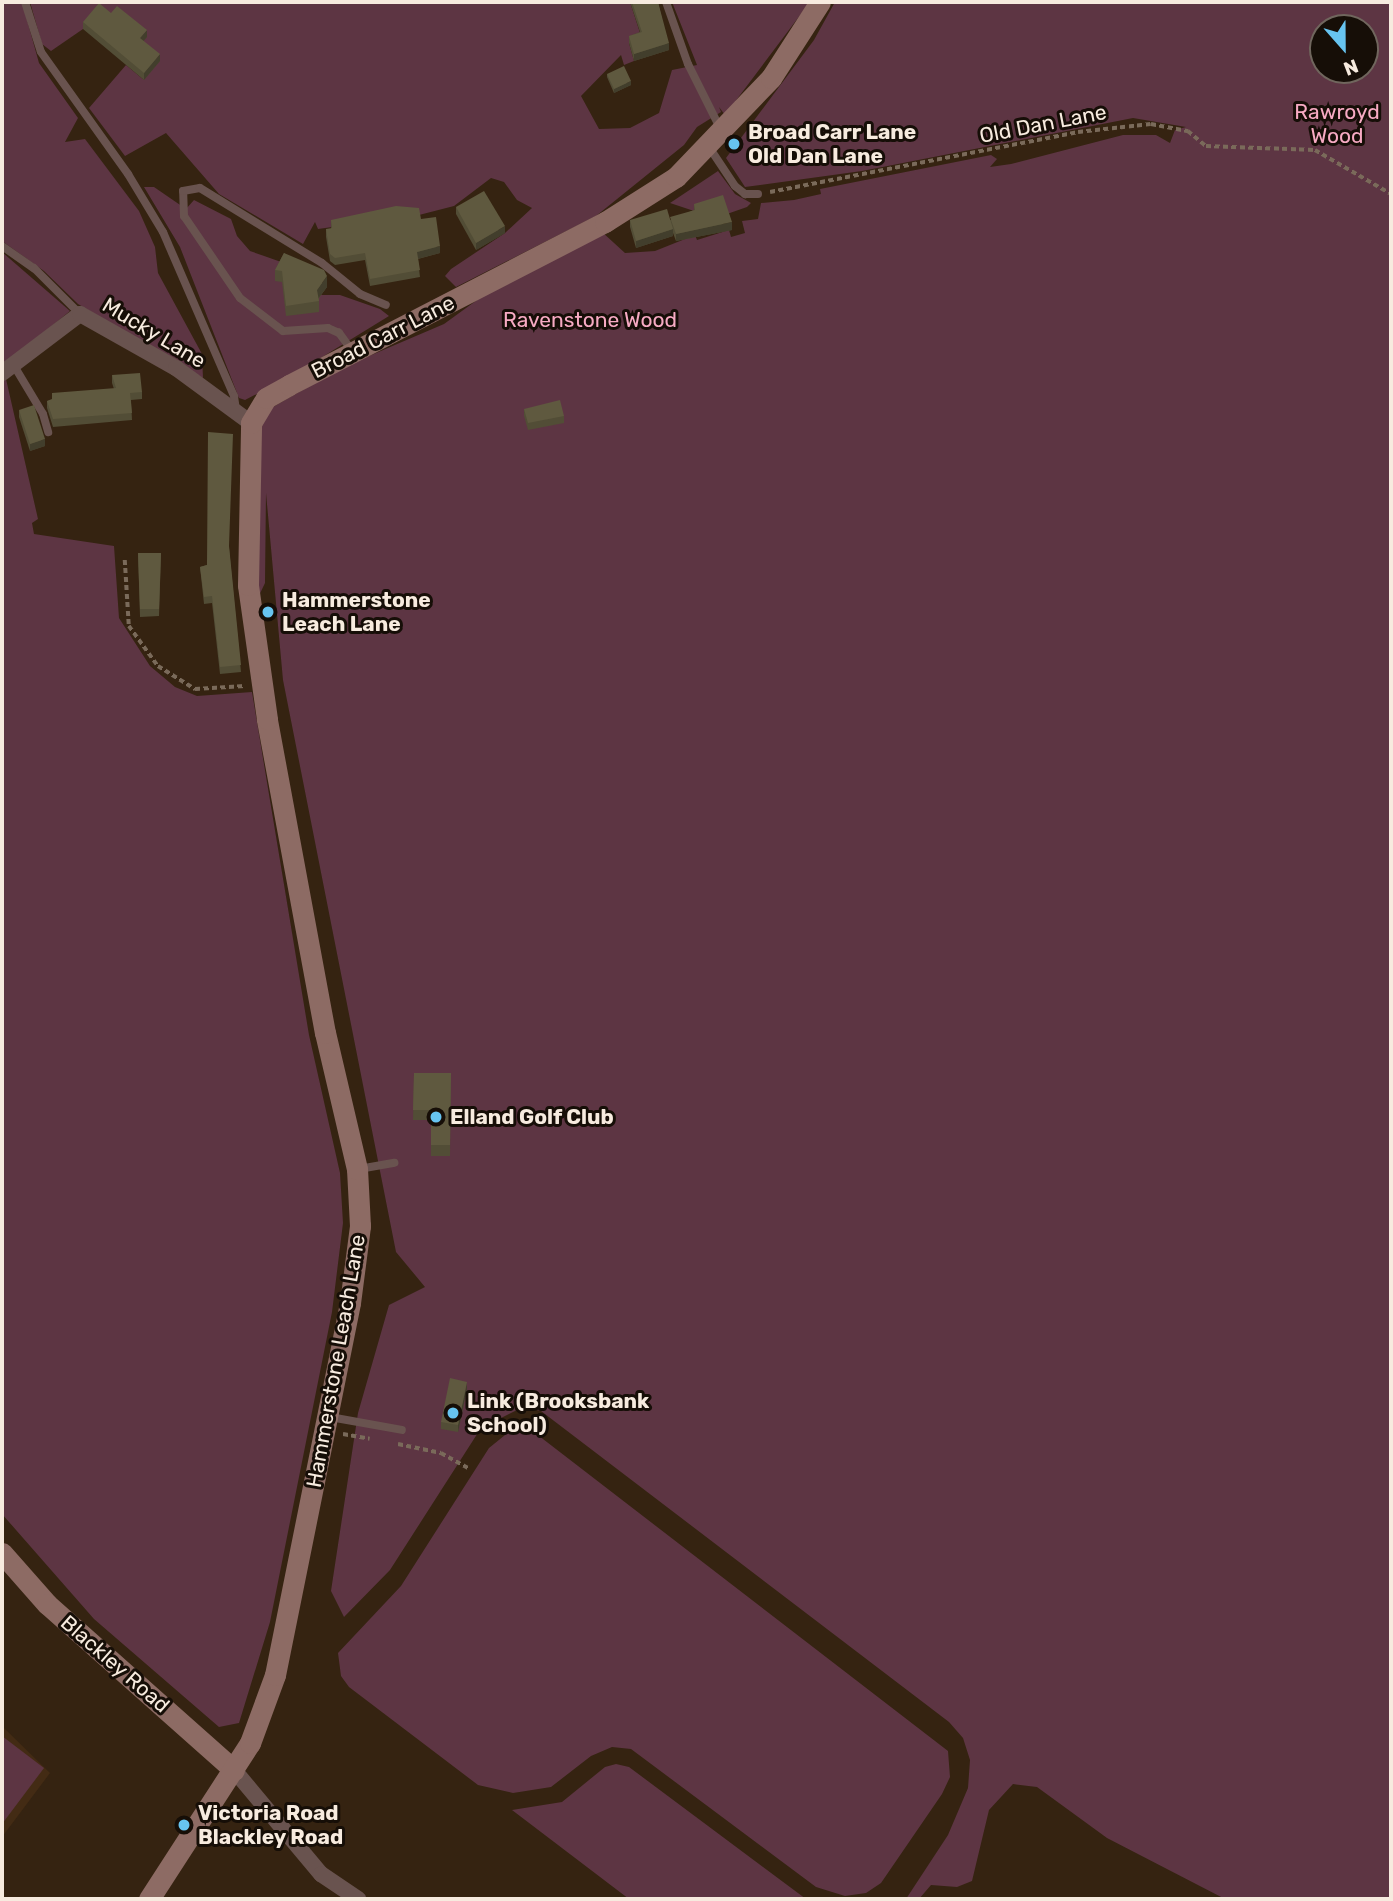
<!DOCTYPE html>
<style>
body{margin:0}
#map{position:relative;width:1393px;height:1901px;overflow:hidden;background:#352311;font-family:Rubik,sans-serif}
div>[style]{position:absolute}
.built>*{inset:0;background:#432b14}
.green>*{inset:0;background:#5d3543}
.path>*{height:3.5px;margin-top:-1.75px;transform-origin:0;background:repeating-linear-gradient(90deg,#7a6a5a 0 5px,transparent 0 8.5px)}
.lane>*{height:8px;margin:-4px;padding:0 4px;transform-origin:4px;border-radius:4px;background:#69534f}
.street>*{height:16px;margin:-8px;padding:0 8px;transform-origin:8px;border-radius:8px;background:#69534f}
.secondary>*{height:21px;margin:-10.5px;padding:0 10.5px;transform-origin:10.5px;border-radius:10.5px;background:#8d6b64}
.wall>*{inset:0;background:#524d36}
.shaded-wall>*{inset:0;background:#423e2c}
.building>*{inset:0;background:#5f593f}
.dots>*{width:19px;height:19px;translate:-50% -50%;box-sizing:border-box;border:4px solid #160e07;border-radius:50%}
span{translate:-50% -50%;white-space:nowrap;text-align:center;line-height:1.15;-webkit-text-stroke:6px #160e07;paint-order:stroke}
.park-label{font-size:21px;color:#f7aac3}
.street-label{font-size:21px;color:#f7ebdf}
.poi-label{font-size:21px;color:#f7ebdf;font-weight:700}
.left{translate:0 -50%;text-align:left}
.frame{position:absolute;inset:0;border:4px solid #f7ebdf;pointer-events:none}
.north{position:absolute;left:1309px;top:14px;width:70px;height:70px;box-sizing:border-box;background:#160e07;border:2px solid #70665d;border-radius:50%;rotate:159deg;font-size:19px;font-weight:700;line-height:28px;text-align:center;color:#f7ebdf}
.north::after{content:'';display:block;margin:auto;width:24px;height:32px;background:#67c4f0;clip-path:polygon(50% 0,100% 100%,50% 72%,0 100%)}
</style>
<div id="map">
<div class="built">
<i style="clip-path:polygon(2px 1726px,50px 1773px,2px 1837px)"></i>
</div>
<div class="green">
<i style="clip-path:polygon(2px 2px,22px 2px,39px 63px,78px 118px,65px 142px,85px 139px,139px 211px,155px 247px,158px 273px,202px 354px,203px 378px,78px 304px,44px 271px,2px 241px)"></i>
<i style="clip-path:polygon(30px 2px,630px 2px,642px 39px,629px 43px,634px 61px,624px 65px,621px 55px,581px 96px,599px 129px,630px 128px,659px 113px,672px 70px,697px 65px,672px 2px,810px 2px,725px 115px,719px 107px,721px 112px,697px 127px,684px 145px,596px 216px,456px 287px,445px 276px,451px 269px,505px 233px,532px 208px,517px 200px,504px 182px,491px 178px,454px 206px,419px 215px,318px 229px,315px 222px,303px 244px,219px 194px,166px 133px,125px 156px,89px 108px,126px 65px,144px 80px,111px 20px,99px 10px,83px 29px,51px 51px,42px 44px)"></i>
<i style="clip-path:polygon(evenodd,835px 2px,1391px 2px,1391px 1899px,1225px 1899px,1107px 1838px,1037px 1787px,1013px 1784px,989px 1810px,972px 1881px,957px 1887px,931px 1885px,919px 1899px,906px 1899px,948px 1835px,968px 1788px,970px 1760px,963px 1738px,949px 1722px,541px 1411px,523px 1407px,481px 1428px,390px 1570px,344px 1617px,331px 1591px,358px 1413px,389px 1305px,425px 1287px,396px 1252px,283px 680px,266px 493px,265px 583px,255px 604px,259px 415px,341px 368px,444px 324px,495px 287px,602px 232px,625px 253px,655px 251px,695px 235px,697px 240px,729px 230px,731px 237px,745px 233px,742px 221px,758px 219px,761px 203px,794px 200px,821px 194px,820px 189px,991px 155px,997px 159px,990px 167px,1011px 164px,1123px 135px,1156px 135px,1170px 143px,1175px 130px,1186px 127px,1133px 118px,862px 171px,745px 187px,726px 158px,814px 40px,835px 2px,1323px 28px,1365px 28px,1365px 70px,1323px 70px,1323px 28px)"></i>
<i style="clip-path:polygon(718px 171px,735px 194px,751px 203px,747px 207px,727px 214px,694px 211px,670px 203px)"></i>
<i style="clip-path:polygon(144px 187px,154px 187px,186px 209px,194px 200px,231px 219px,237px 236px,250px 251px,284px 263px,294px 284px,317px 295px,340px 295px,380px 309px,389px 316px,288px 378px,245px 400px,239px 398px,180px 247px)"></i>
<i style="clip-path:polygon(2px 252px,70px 311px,2px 367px)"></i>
<i style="clip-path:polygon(2px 378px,6px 379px,38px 519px,32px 523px,34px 534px,114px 546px,119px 618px,150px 666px,175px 687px,197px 696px,252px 692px,309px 1035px,340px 1173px,343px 1223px,332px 1312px,270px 1622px,239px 1723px,219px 1727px,94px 1619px,2px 1514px)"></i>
<i style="clip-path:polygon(515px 1427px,530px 1429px,948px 1751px,950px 1777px,942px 1794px,881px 1883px,866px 1893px,845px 1896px,816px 1887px,631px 1749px,612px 1747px,591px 1756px,551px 1787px,513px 1793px,478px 1785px,349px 1687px,341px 1676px,338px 1653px,401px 1586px,489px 1448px)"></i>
<i style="clip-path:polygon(2px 1736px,44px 1768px,2px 1824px)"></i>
<i style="clip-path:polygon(616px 1764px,629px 1767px,806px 1899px,629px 1899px,512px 1810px,562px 1802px,605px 1767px)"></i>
</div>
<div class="path">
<i style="left:770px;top:192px;width:314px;rotate:-11deg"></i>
<i style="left:1078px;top:132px;width:73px;rotate:-6.3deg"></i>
<i style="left:1151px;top:124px;width:38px;rotate:11deg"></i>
<i style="left:1188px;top:131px;width:23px;rotate:40deg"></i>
<i style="left:1206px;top:146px;width:109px;rotate:2.1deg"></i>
<i style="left:1315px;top:150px;width:88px;rotate:30.1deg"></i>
<i style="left:125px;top:560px;width:66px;rotate:86.5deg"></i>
<i style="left:129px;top:626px;width:49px;rotate:54.1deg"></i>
<i style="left:158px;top:666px;width:44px;rotate:31.9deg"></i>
<i style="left:195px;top:689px;width:50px;rotate:-3.4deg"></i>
<i style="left:343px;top:1434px;width:27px;rotate:10deg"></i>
<i style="left:398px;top:1444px;width:44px;rotate:11.8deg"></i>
<i style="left:441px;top:1453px;width:31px;rotate:29deg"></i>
</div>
<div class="lane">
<i style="left:25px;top:2px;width:52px;rotate:72.3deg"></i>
<i style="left:41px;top:52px;width:150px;rotate:54.5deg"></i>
<i style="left:128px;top:174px;width:68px;rotate:58.9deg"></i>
<i style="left:163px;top:232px;width:179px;rotate:66.6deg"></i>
<i style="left:234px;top:396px;width:15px;rotate:82deg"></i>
<i style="left:666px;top:2px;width:66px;rotate:70.5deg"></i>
<i style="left:688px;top:64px;width:74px;rotate:63.4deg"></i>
<i style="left:709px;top:147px;width:47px;rotate:56.3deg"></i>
<i style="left:735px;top:186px;width:13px;rotate:39deg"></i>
<i style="left:745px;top:194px;width:13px"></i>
<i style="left:2px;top:246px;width:39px;rotate:35deg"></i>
<i style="left:34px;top:268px;width:65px;rotate:45deg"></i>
<i style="left:353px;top:352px;width:24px;rotate:-126deg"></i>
<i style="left:339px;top:333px;width:12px;rotate:-156deg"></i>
<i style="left:328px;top:328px;width:45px;rotate:176.2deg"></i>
<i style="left:283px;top:331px;width:54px;rotate:-142.5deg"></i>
<i style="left:240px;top:298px;width:99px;rotate:-124.3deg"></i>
<i style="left:184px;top:216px;width:25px;rotate:-92deg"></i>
<i style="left:183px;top:191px;width:17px;rotate:-10deg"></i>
<i style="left:200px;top:188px;width:143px;rotate:31.6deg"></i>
<i style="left:322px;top:263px;width:49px;rotate:39.2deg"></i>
<i style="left:360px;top:294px;width:28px;rotate:23deg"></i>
<i style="left:13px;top:364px;width:58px;rotate:59deg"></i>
<i style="left:43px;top:414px;width:19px;rotate:74deg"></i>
<i style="left:359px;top:1169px;width:36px;rotate:-10deg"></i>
<i style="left:330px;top:1417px;width:73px;rotate:10.2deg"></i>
</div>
<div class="street">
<i style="left:2px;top:373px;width:98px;rotate:-37.1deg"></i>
<i style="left:80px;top:314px;width:110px;rotate:29.4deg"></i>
<i style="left:176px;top:368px;width:93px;rotate:36.3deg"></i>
<i style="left:234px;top:1770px;width:136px;rotate:50.1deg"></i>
<i style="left:321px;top:1874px;width:45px;rotate:34deg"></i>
</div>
<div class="secondary">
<i style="left:2px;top:1553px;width:68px;rotate:48.6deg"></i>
<i style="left:47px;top:1604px;width:250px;rotate:41.6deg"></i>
<i style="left:149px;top:1899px;width:186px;rotate:-57.1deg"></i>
<i style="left:250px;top:1743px;width:72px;rotate:-69.8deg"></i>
<i style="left:275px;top:1675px;width:379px;rotate:-78.6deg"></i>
<i style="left:350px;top:1303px;width:78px;rotate:-82.6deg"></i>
<i style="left:360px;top:1226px;width:57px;rotate:-93deg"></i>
<i style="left:357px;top:1169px;width:140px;rotate:-103.2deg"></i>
<i style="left:325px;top:1033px;width:319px;rotate:-100.5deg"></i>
<i style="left:267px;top:719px;width:135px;rotate:-98.1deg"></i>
<i style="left:248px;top:585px;width:162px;rotate:-88.9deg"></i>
<i style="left:251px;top:423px;width:29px;rotate:-59deg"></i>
<i style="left:266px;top:398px;width:26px;rotate:-29deg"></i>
<i style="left:289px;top:385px;width:356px;rotate:-27.3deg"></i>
<i style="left:605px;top:222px;width:84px;rotate:-32.4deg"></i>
<i style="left:676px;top:177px;width:137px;rotate:-46.2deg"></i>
<i style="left:771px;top:78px;width:90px;rotate:-57.2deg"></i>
</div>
<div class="wall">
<i style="clip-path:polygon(630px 2px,658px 2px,669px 50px,634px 61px,629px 43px,629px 36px,640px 32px)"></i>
<i style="clip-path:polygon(111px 13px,147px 37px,143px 41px,160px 61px,144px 80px,83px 29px,83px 22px)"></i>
<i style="clip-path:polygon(607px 74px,631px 85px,614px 93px,607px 77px)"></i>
<i style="clip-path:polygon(694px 204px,732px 230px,676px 241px,673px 233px,673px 236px,636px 248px,630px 227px,630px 220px,670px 220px,694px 210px)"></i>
<i style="clip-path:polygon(456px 207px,505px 233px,476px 250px,456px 214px)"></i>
<i style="clip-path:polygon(421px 219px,440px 253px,418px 259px,420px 277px,370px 286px,365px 260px,335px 265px,330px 261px,326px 237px,326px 229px,331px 229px,331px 220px)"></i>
<i style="clip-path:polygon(284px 253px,327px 287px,319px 298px,319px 312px,286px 316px,282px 282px,275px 281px,275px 270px)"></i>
<i style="clip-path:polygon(112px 375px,142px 392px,142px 399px,131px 400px,132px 420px,53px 427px,47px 408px,47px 401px,114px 389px,112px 383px)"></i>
<i style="clip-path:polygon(524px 409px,564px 416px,564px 423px,528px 430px,524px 416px)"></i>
<i style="clip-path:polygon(19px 410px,45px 446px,30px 451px,19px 417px)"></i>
<i style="clip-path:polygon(229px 548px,241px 672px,220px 674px,212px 603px,204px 604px,200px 567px,207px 565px)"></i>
<i style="clip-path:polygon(138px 553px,161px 553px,159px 616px,140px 617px)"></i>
<i style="clip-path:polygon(414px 1073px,451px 1073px,450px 1156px,431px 1156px,431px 1120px,413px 1120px)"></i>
<i style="clip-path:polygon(467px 1389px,458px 1432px,441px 1429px,441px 1422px)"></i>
</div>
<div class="shaded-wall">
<i style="clip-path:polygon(147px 30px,147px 37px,140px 45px,140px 38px)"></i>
<i style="clip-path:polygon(669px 43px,669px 50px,634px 61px,634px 54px)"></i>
<i style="clip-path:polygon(160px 54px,160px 61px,144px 80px,144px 73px)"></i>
<i style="clip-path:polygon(631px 81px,631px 85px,614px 93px,614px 89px)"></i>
<i style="clip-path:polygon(732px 222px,732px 230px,676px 241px,676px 234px)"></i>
<i style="clip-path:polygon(505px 226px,505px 233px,476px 250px,476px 243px)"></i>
<i style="clip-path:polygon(673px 229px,673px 236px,636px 248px,636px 241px)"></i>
<i style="clip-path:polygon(440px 246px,440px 253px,417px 259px,417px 252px)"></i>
<i style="clip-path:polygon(327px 276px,327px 287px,317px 300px,317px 290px)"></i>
<i style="clip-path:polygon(45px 439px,45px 446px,30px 451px,30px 444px)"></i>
<i style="clip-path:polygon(467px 1382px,467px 1389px,458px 1432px,458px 1425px)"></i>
</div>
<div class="building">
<i style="clip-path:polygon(632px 2px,658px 2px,669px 43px,634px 54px,629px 36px,642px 32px)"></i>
<i style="clip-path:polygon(99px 3px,111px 13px,117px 6px,147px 30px,140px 38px,160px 54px,144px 73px,83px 22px)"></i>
<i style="clip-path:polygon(624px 66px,631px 81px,614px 89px,607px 74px)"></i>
<i style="clip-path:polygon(484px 191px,505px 226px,476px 243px,456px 207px)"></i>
<i style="clip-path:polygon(723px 195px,732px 222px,676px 234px,670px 217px,695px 210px,694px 204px)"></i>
<i style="clip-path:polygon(396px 206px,419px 208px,421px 219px,436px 217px,440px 246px,417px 252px,420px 270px,370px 279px,365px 253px,335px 258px,330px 254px,326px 229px,332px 228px,331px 220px)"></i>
<i style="clip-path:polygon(667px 209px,673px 229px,636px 241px,630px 220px)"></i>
<i style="clip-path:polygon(284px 253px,324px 270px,327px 276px,317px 290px,319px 301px,286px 306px,282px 271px,275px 270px)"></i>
<i style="clip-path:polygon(140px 373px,142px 392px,130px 393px,132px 413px,53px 419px,47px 401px,52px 399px,52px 393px,116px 388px,112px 375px)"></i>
<i style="clip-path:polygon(560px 400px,564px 416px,528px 423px,524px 409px)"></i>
<i style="clip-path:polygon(34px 405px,45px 439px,30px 444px,19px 410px)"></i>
<i style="clip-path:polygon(208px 432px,233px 434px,229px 546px,241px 665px,220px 667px,212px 596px,204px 597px,200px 567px,207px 565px)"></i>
<i style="clip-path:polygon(138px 553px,161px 553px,159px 609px,140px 609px)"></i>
<i style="clip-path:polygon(414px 1073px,451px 1073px,450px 1145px,431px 1145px,431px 1110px,413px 1110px)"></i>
<i style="clip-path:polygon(450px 1378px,467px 1382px,458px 1425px,441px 1422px)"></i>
</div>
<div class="dots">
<i style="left:734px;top:144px;background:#67c4f0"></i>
<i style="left:268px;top:612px;background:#67c4f0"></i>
<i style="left:436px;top:1117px;background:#67c4f0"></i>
<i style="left:453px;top:1413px;background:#67c4f0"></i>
<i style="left:184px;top:1825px;background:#67c4f0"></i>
</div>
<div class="park-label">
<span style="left:1337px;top:124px">Rawroyd<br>Wood</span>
<span style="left:590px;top:320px">Ravenstone Wood</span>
</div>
<div class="street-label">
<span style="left:1043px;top:124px;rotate:-11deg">Old Dan Lane</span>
<span style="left:154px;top:333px;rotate:31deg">Mucky Lane</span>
<span style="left:383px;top:337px;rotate:-27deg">Broad Carr Lane</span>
<span style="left:336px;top:1361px;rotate:-80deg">Hammerstone Leach Lane</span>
<span style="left:115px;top:1664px;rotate:41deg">Blackley Road</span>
</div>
<div class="poi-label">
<span class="left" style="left:748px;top:144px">Broad Carr Lane<br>Old Dan Lane</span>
<span class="left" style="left:282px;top:612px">Hammerstone<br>Leach Lane</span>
<span class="left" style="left:450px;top:1117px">Elland Golf Club</span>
<span class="left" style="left:467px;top:1413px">Link (Brooksbank<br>School)</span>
<span class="left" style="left:198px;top:1825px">Victoria Road<br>Blackley Road</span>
</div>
<div class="frame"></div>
<div class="north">N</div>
</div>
